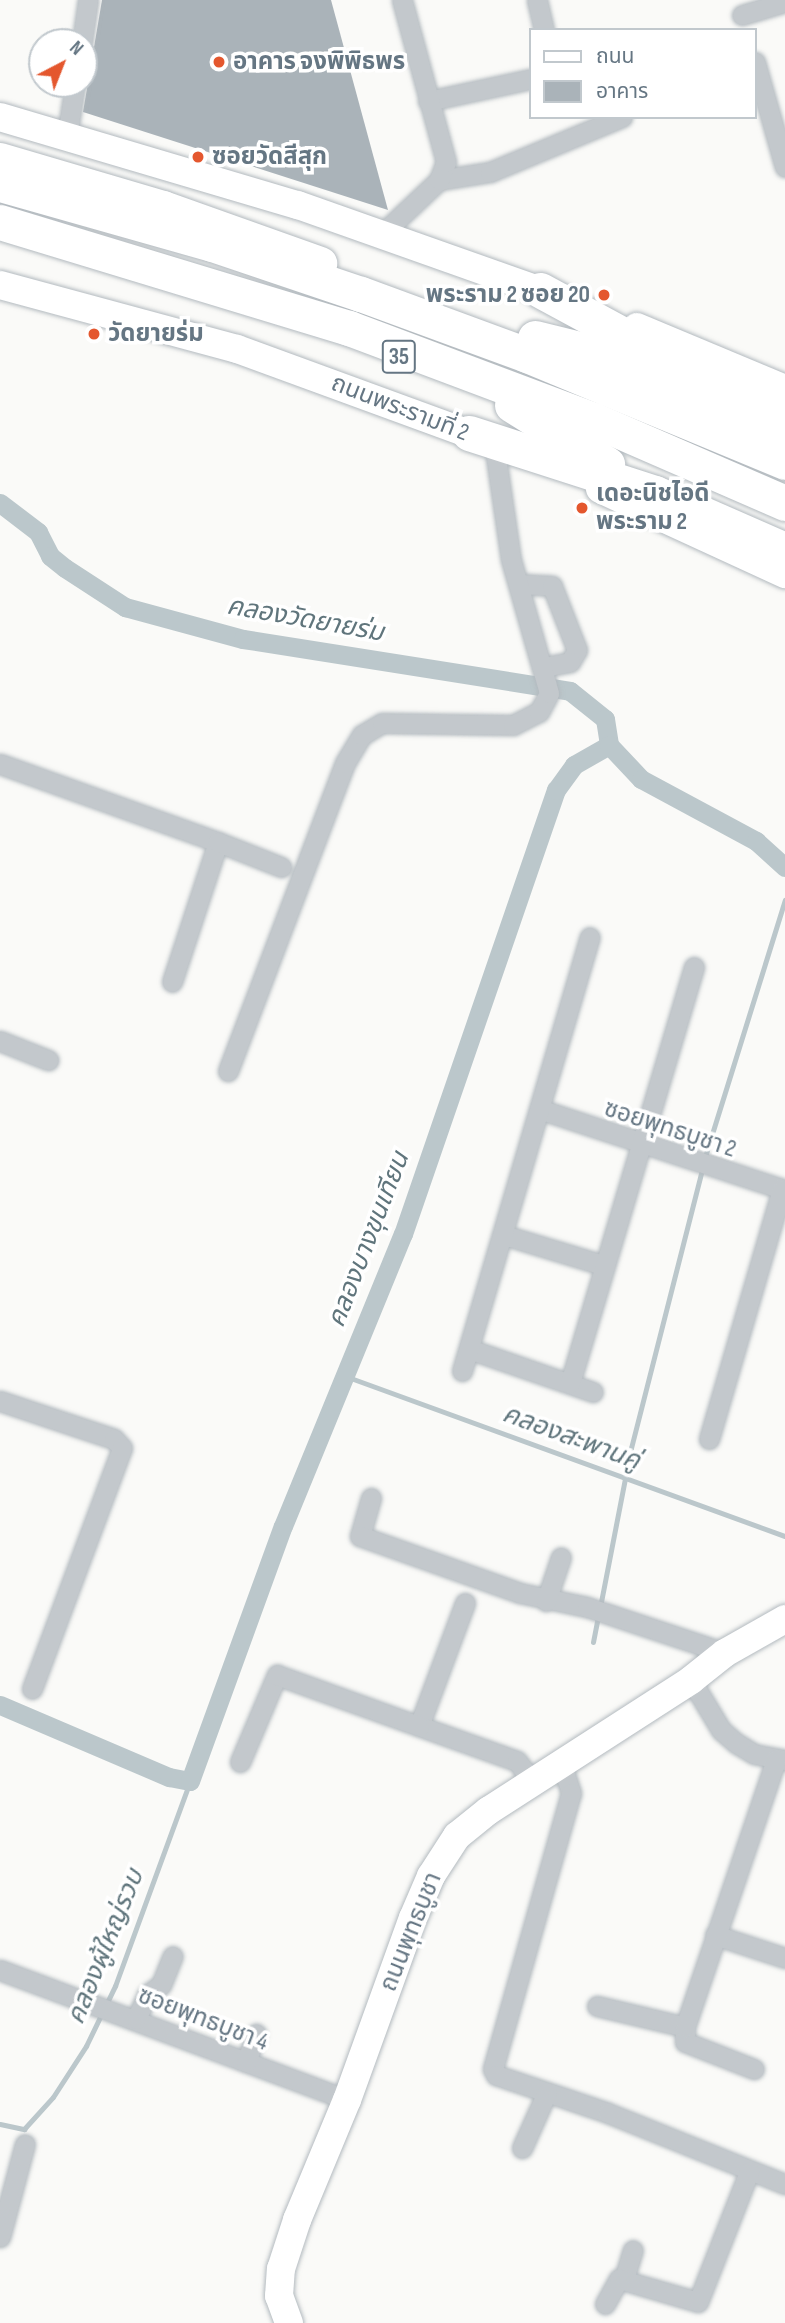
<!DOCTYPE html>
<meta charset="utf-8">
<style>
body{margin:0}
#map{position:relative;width:785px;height:2323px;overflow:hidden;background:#fafaf8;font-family:"Sofia Sans Condensed","Noto Sans Thai",sans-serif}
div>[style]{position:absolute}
.stream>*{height:5px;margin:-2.5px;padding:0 2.5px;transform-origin:2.5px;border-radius:2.5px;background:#bbc7cb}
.canal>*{height:19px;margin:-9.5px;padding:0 9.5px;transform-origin:9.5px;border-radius:9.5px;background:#bbc7cb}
.building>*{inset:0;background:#aab3b9}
.roads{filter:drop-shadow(0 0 2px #b3babf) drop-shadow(0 0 2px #b3babf)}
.minor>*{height:19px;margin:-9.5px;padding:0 9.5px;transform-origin:9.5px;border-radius:9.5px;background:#c3c8cc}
.secondary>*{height:28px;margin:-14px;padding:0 14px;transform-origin:14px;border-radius:14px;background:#fff}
.trunk>*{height:33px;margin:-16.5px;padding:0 16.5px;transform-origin:16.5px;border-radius:16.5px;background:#fff}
.motorway>*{height:35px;margin:-17.5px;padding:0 17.5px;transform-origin:17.5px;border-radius:17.5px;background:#fff}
.dots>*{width:19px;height:19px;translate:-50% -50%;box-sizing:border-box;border:4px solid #fff;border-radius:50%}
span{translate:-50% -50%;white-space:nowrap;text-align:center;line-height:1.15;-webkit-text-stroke:7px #fff;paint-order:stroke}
.shield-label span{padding:2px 5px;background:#fff;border:2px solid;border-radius:5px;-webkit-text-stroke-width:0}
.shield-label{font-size:23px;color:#657683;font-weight:700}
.poi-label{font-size:24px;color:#657683;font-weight:700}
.left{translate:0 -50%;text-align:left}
.right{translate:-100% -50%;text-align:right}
.street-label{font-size:24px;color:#657683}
.water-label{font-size:26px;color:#60757c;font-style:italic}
.legend{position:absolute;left:529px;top:28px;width:228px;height:91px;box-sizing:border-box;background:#fff;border:2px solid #c1c8cd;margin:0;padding:9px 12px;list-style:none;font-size:21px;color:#657683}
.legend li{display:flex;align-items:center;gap:14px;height:35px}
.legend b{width:35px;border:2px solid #c1c8cd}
.north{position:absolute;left:28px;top:28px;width:70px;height:70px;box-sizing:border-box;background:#fff;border:2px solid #c1c8cd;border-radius:50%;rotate:42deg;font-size:19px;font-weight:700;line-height:28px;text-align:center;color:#657683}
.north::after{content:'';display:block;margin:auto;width:24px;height:32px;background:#e4572e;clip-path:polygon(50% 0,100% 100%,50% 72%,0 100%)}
</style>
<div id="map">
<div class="stream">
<i style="left:345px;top:1376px;width:468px;rotate:20deg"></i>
<i style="left:600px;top:1607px;width:162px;rotate:-79deg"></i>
<i style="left:631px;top:1448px;width:308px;rotate:-75.7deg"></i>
<i style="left:707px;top:1150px;width:262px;rotate:-72.7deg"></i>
<i style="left:593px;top:1642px;width:25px;rotate:-79deg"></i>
<i style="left:0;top:2124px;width:25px;rotate:12deg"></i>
<i style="left:24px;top:2129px;width:43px;rotate:-47.8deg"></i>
<i style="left:53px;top:2097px;width:61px;rotate:-57.1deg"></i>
<i style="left:86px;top:2046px;width:67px;rotate:-64.2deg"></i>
<i style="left:115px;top:1986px;width:218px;rotate:-69.9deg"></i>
</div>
<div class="canal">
<i style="left:0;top:503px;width:48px;rotate:37.3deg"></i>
<i style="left:38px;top:532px;width:27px;rotate:63deg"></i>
<i style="left:50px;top:556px;width:19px;rotate:39deg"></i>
<i style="left:65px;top:568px;width:72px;rotate:33deg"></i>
<i style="left:125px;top:607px;width:122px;rotate:15.2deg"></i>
<i style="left:243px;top:639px;width:331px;rotate:9deg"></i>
<i style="left:570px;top:691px;width:45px;rotate:38.7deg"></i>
<i style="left:605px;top:719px;width:26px;rotate:81deg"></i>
<i style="left:0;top:1705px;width:184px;rotate:23.1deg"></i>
<i style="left:169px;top:1777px;width:21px;rotate:11deg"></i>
<i style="left:190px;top:1781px;width:271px;rotate:-70deg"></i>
<i style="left:283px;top:1526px;width:316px;rotate:-67.7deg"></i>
<i style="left:403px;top:1234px;width:470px;rotate:-71deg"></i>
<i style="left:556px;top:790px;width:31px;rotate:-54deg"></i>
<i style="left:574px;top:765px;width:40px;rotate:-29.7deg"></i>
<i style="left:609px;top:745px;width:47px;rotate:46.7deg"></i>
<i style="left:641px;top:779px;width:131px;rotate:28.3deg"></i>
<i style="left:756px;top:841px;width:39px;rotate:42deg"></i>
</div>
<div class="building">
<i style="clip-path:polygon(102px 0,331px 0,388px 210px,83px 112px)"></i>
</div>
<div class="roads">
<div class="minor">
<i style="left:537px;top:0;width:31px;rotate:77deg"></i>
<i style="left:742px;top:15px;width:45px;rotate:-16.8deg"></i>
<i style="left:82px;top:42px;width:42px;rotate:-81.9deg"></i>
<i style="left:755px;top:62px;width:109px;rotate:74.1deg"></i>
<i style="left:428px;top:101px;width:105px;rotate:-12.1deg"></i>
<i style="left:67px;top:136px;width:53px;rotate:-81.3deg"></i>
<i style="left:439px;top:180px;width:52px;rotate:-8.9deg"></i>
<i style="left:490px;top:172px;width:143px;rotate:-22.6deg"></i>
<i style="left:383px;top:233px;width:77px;rotate:-43.4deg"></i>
<i style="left:439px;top:180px;width:19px;rotate:-69deg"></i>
<i style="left:446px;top:162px;width:168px;rotate:-105.2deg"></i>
<i style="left:519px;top:584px;width:33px;rotate:3deg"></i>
<i style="left:552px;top:586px;width:69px;rotate:68.7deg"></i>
<i style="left:577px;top:650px;width:14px;rotate:120deg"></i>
<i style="left:570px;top:662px;width:25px;rotate:169deg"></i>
<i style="left:0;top:764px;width:232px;rotate:19.7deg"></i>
<i style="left:218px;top:842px;width:147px;rotate:108.2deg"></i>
<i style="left:218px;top:842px;width:68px;rotate:21.6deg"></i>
<i style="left:0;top:1041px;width:52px;rotate:21.6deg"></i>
<i style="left:228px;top:1071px;width:329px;rotate:-69.2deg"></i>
<i style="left:345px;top:763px;width:33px;rotate:-59deg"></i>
<i style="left:362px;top:735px;width:23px;rotate:-31deg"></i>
<i style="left:382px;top:723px;width:131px;rotate:0.9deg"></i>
<i style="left:513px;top:725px;width:29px;rotate:-27deg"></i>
<i style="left:539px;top:712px;width:21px;rotate:-62deg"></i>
<i style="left:549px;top:693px;width:138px;rotate:-105.9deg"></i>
<i style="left:511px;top:560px;width:118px;rotate:-98.3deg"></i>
<i style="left:542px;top:1110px;width:256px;rotate:18.2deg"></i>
<i style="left:504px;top:1235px;width:103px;rotate:16.9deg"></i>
<i style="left:469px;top:1349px;width:131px;rotate:19.1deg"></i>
<i style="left:462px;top:1371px;width:452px;rotate:-73.6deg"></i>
<i style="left:570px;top:1383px;width:434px;rotate:-73.4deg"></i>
<i style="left:0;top:1401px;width:120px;rotate:18.4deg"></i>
<i style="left:114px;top:1439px;width:12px;rotate:48deg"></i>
<i style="left:122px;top:1448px;width:257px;rotate:110.5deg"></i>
<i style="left:709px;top:1439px;width:260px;rotate:-73.7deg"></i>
<i style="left:371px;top:1498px;width:40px;rotate:106deg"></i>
<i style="left:360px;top:1536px;width:170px;rotate:19.6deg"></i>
<i style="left:520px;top:1593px;width:68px;rotate:11.8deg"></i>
<i style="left:587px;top:1607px;width:145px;rotate:18.4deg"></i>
<i style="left:546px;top:1601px;width:46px;rotate:-71.2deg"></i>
<i style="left:465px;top:1603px;width:131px;rotate:110.5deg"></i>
<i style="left:419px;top:1726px;width:104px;rotate:19.7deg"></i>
<i style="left:517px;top:1761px;width:25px;rotate:53deg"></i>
<i style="left:691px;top:1680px;width:58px;rotate:59deg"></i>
<i style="left:721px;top:1730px;width:20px;rotate:41deg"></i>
<i style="left:736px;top:1743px;width:21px;rotate:31deg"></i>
<i style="left:754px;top:1754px;width:32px;rotate:11deg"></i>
<i style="left:240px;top:1762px;width:95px;rotate:-67deg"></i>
<i style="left:277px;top:1675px;width:151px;rotate:19.8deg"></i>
<i style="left:561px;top:1762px;width:33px;rotate:72deg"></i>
<i style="left:571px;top:1793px;width:287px;rotate:105.8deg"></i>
<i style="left:493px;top:2069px;width:7px;rotate:63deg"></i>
<i style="left:496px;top:2075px;width:118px;rotate:18.7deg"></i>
<i style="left:608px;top:2113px;width:191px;rotate:21.9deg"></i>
<i style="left:715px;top:1935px;width:74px;rotate:18.2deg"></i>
<i style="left:0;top:1970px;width:371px;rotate:20.5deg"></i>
<i style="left:597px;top:2006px;width:90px;rotate:13.4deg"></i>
<i style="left:685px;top:2027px;width:15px;rotate:90deg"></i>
<i style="left:685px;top:2042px;width:74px;rotate:21.4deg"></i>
<i style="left:136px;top:2019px;width:26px;rotate:-65deg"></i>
<i style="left:147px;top:1995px;width:17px;rotate:-36deg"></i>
<i style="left:161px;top:1985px;width:31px;rotate:-68deg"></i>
<i style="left:685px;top:2027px;width:283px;rotate:-71.2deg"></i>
<i style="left:246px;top:2062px;width:30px;rotate:-70deg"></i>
<i style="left:522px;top:2148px;width:61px;rotate:-65.9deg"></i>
<i style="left:0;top:2237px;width:96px;rotate:-75deg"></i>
<i style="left:624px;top:2279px;width:30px;rotate:-73deg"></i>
<i style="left:605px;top:2304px;width:29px;rotate:-61deg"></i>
<i style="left:619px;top:2279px;width:82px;rotate:16.2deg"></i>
<i style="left:698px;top:2302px;width:140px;rotate:-68.6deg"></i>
</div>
<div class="secondary">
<i style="left:0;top:117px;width:311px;rotate:16.5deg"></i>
<i style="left:298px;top:205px;width:278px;rotate:19.5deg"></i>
<i style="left:0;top:285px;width:245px;rotate:15.1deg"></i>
<i style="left:237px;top:349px;width:268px;rotate:20.1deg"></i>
<i style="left:637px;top:327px;width:160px;rotate:22.7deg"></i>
<i style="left:600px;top:489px;width:204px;rotate:24.7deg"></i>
<i style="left:289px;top:2323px;width:29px;rotate:-110deg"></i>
<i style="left:279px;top:2296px;width:27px;rotate:-86deg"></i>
<i style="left:281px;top:2269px;width:52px;rotate:-71.9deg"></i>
<i style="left:297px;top:2220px;width:130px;rotate:-67.4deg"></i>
<i style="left:347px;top:2100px;width:194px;rotate:-70.1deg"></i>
<i style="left:413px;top:1918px;width:46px;rotate:-66.8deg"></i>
<i style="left:431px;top:1876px;width:48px;rotate:-57deg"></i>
<i style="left:457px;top:1836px;width:40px;rotate:-39deg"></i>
<i style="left:488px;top:1811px;width:242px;rotate:-32.8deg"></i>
<i style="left:691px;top:1680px;width:43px;rotate:-38.5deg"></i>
<i style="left:725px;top:1653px;width:69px;rotate:-29.5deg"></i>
</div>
<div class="trunk">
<i style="left:0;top:159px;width:170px;rotate:16.4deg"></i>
<i style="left:163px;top:207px;width:167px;rotate:19.6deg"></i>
<i style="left:601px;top:366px;width:198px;rotate:21.9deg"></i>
</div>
<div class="motorway">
<i style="left:0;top:184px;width:220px;rotate:15.8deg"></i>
<i style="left:212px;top:244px;width:157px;rotate:18.6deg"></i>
<i style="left:361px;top:294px;width:177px;rotate:20.2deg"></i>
<i style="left:527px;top:355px;width:279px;rotate:22.5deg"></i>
<i style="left:0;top:222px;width:365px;rotate:16.9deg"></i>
<i style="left:349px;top:328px;width:262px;rotate:20.6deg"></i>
<i style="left:594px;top:420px;width:208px;rotate:23.5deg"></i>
<i style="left:540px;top:290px;width:191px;rotate:28.4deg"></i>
<i style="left:708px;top:381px;width:84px;rotate:23.8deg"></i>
<i style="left:535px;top:338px;width:129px;rotate:13.9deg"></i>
<i style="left:512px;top:405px;width:112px;rotate:31.8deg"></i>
<i style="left:469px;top:433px;width:195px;rotate:17.9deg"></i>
<i style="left:655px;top:493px;width:142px;rotate:23.7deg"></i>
</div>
</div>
<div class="dots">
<i style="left:219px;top:62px;background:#e4572e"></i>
<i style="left:198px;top:157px;background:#e4572e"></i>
<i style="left:604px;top:295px;background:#e4572e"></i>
<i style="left:94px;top:334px;background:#e4572e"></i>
<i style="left:582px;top:508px;background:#e4572e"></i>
</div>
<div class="shield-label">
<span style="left:399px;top:357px">35</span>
</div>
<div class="poi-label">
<span class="left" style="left:233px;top:62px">อาคาร จงพิพิธพร</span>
<span class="left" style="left:212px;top:157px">ซอยวัดสีสุก</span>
<span class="right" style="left:590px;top:295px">พระราม 2 ซอย 20</span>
<span class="left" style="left:108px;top:334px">วัดยายร่ม</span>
<span class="left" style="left:596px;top:508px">เดอะนิชไอดี<br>พระราม 2</span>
</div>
<div class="street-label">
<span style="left:400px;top:408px;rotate:21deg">ถนนพระรามที่ 2</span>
<span style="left:670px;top:1129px;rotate:18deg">ซอยพุทธบูชา 2</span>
<span style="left:411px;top:1932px;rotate:-68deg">ถนนพุทธบูชา</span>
<span style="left:203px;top:2019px;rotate:21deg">ซอยพุทธบูชา 4</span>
</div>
<div class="water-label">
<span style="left:305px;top:620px;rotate:10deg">คลองวัดยายร่ม</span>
<span style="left:369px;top:1240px;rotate:-69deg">คลองบางขุนเทียน</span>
<span style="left:571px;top:1438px;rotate:20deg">คลองสะพานคู่</span>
<span style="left:106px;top:1947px;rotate:-68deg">คลองผู้ใหญ่รวบ</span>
</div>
<ul class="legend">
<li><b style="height:9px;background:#fff"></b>ถนน</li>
<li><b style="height:19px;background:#aab3b9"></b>อาคาร</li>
</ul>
<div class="north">N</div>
</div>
